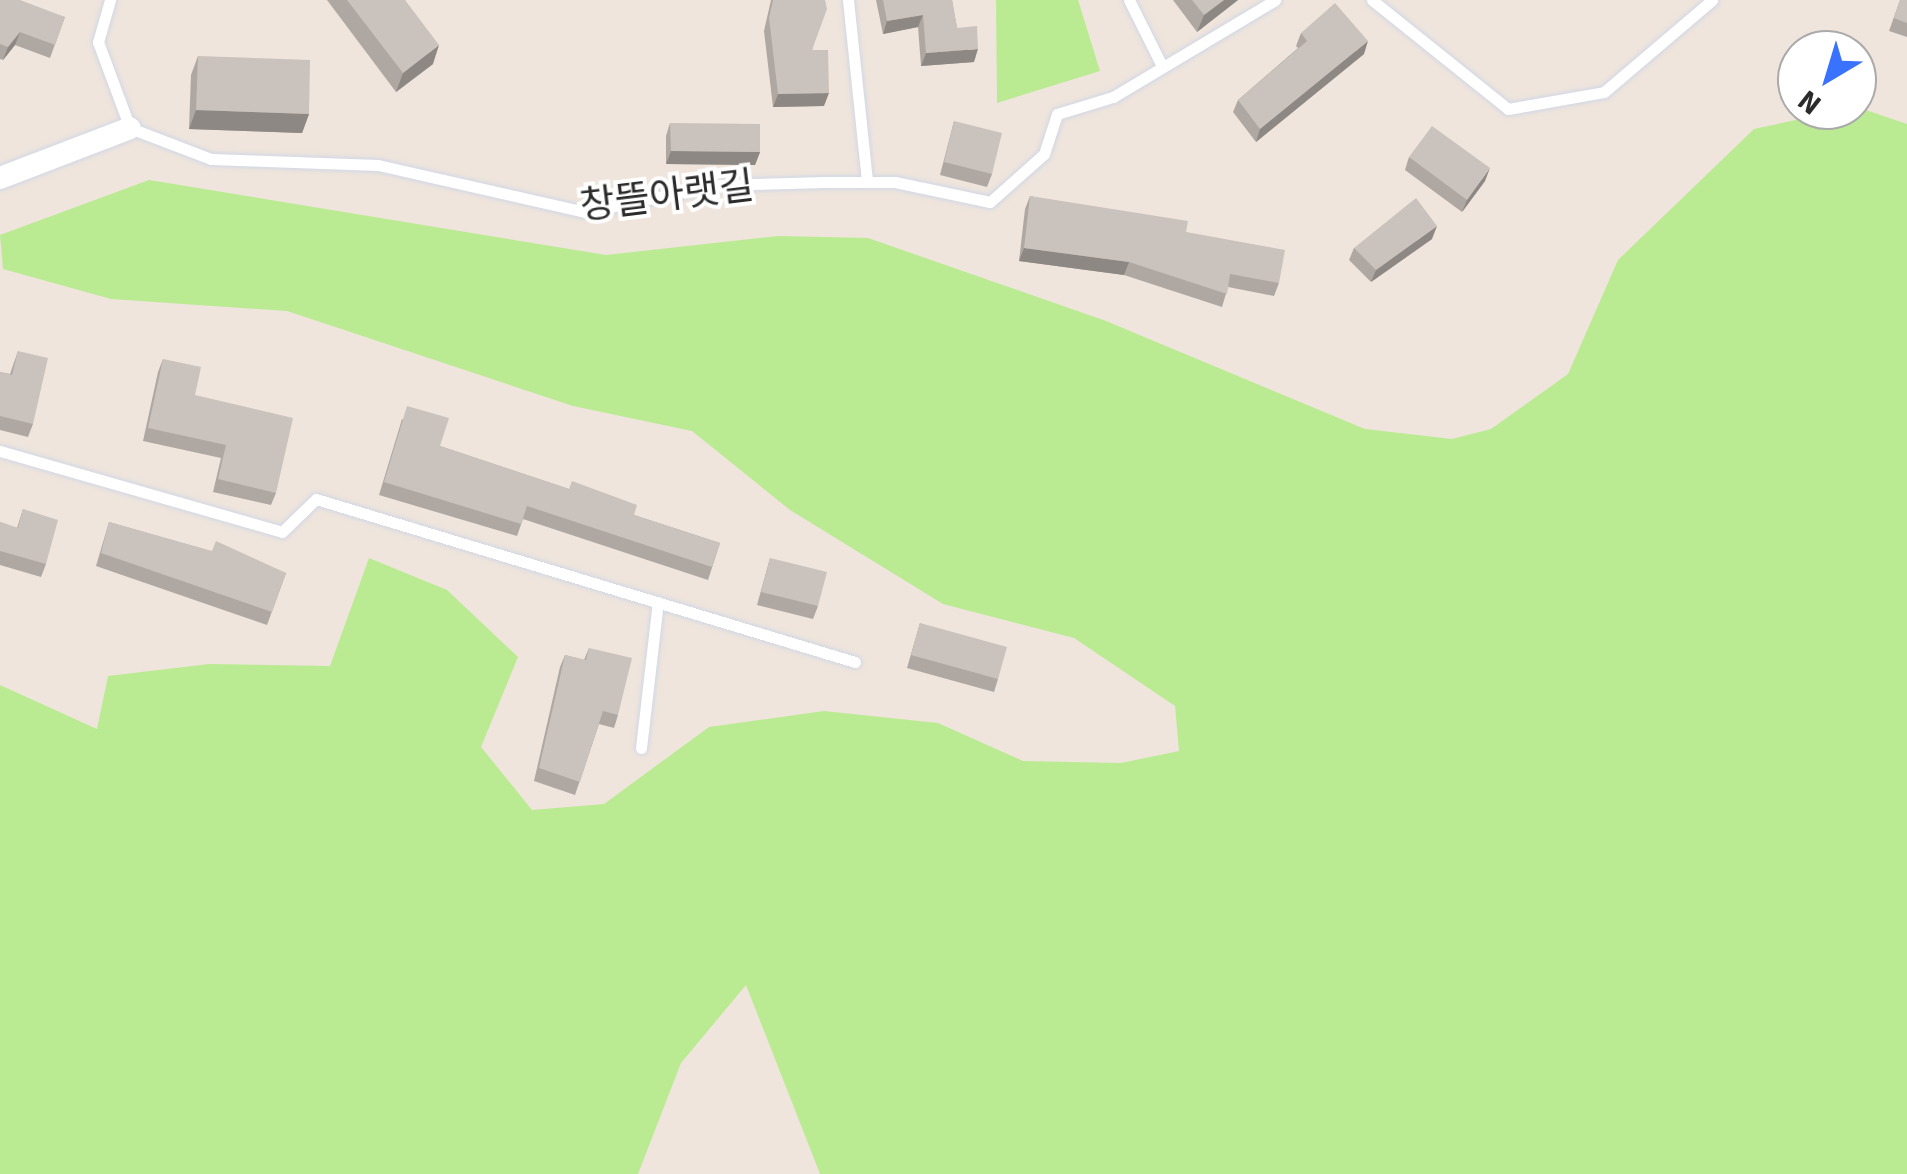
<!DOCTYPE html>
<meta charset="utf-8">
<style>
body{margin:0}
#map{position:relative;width:1907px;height:1174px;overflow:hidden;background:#efe5dc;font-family:Signika,"Noto Sans KR",sans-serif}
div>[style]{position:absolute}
.green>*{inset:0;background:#baeb93}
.roads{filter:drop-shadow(0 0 2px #d1d7e6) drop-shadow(0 0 2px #d1d7e6)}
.lane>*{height:11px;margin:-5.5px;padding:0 5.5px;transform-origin:5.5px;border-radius:5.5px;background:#fff}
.street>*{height:22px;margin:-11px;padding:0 11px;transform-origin:11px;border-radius:11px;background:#fff}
.wall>*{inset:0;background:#aea7a2}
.shaded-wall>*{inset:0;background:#8d8884}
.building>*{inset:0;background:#cac2bc}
span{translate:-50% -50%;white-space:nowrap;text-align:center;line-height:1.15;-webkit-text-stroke:8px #fff;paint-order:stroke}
.street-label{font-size:38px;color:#2b2b2b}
.north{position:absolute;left:1777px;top:30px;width:100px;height:100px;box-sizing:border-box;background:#fff;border:2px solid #aaa;border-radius:50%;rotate:218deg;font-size:28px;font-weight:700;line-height:40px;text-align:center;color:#2b2b2b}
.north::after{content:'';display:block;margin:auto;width:35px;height:45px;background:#3972ff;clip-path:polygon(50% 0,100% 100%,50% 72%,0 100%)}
</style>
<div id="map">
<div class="green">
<i style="clip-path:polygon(996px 0,1078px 0,1100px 71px,997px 103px)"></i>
<i style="clip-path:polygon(1857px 107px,1907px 124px,1907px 1174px,820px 1174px,746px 985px,681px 1063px,638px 1174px,0 1174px,0 685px,97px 729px,108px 676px,209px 664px,330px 666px,369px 558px,447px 590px,518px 657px,481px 747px,532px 810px,604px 804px,709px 727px,824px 711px,938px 723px,1023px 761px,1121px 763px,1179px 751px,1175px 706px,1074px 638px,943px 604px,790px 510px,692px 431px,573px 406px,287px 311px,111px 299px,3px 269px,0 235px,149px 180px,606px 255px,778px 236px,868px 238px,1106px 321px,1365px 429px,1452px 439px,1491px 429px,1568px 374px,1618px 260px,1754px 129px)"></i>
</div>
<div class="roads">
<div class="lane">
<i style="left:110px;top:0;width:44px;rotate:105.9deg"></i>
<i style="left:98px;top:42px;width:92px;rotate:69.6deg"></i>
<i style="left:130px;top:128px;width:87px;rotate:20.9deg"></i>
<i style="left:211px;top:159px;width:167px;rotate:2.1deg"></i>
<i style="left:378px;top:165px;width:212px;rotate:12.8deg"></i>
<i style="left:585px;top:212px;width:134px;rotate:-11.6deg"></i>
<i style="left:716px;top:185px;width:109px;rotate:-1.6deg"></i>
<i style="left:825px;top:182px;width:70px"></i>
<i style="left:895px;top:182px;width:97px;rotate:11.9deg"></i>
<i style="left:990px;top:202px;width:72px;rotate:-41.6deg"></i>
<i style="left:1044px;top:154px;width:42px;rotate:-72deg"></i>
<i style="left:1057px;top:114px;width:59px;rotate:-16.9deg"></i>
<i style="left:1113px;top:97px;width:189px;rotate:-30.9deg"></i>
<i style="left:848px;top:0;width:183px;rotate:84deg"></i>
<i style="left:1129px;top:0;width:74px;rotate:63.4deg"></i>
<i style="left:1372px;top:0;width:174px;rotate:38.7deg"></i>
<i style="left:1508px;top:109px;width:97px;rotate:-10deg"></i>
<i style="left:1604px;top:92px;width:142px;rotate:-40.4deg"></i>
<i style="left:0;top:451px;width:293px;rotate:16deg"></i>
<i style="left:282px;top:532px;width:47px;rotate:-44.1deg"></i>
<i style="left:316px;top:499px;width:563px;rotate:16.83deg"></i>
<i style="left:641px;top:748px;width:147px;rotate:-83.4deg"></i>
</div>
<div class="street">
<i style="left:0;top:178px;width:139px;rotate:-21deg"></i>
</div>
</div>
<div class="wall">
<i style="clip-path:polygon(0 0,65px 17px,50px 58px,15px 45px,3px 60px,0 59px)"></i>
<i style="clip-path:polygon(327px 0,405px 0,433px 64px,396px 92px)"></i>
<i style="clip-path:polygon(771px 0,825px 0,812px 50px,824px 106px,773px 107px,764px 31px)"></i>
<i style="clip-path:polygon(876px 0,952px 0,957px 28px,974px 62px,921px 66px,918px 27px,883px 34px)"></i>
<i style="clip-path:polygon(1173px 0,1238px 0,1197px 32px)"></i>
<i style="clip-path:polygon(1900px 0,1907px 0,1907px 37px,1889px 31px)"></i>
<i style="clip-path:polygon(1301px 33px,1364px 54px,1256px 142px,1233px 112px,1238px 100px,1298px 48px,1296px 46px)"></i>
<i style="clip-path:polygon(198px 56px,309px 114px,302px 133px,189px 129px,191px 75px)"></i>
<i style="clip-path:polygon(954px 121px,992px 174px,987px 187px,940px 175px)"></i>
<i style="clip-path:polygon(670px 123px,760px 152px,755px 165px,666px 164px,666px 136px)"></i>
<i style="clip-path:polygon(1409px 157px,1485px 181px,1462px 212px,1405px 170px)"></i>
<i style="clip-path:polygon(1030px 196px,1186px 232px,1279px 283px,1274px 296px,1228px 287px,1222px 307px,1124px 275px,1019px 261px,1025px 209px)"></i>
<i style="clip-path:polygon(1432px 239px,1371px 282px,1349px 260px,1354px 248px)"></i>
<i style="clip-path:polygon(18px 351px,33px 424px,28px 437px,0 430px,0 372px,10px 374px)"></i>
<i style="clip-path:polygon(163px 359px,276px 493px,271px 505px,213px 492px,221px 458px,143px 441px,158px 372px)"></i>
<i style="clip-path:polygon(402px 419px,440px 446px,569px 489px,634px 515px,720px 543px,708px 580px,523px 519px,517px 536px,379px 495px)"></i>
<i style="clip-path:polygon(23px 509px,46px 564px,41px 577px,0 565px,0 522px,17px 528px)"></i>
<i style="clip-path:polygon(109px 522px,286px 573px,267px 625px,96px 566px)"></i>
<i style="clip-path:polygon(770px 558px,818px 606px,813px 619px,757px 605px)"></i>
<i style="clip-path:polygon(920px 623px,998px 679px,994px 692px,907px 668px)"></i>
<i style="clip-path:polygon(589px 648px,618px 715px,614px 728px,599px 724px,575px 795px,534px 781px,560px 667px,565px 655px,584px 660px)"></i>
</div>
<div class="shaded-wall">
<i style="clip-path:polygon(1224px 0,1238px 0,1197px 32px,1204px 15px)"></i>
<i style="clip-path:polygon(923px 15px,918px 27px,883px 34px,887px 21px)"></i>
<i style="clip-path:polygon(20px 32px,15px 45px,3px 60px,8px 47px)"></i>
<i style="clip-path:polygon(1368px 41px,1364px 54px,1256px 142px,1260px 129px)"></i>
<i style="clip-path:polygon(439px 45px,433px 64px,396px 92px,403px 73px)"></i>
<i style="clip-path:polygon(978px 49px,974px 62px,921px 66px,926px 53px)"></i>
<i style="clip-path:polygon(829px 93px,824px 106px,773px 107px,778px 94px)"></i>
<i style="clip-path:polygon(196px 110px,309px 114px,302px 133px,189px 129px)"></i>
<i style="clip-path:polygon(671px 151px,760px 152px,755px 165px,666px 164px)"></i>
<i style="clip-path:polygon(1490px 168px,1485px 181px,1462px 212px,1467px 200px)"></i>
<i style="clip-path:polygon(1437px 226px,1432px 239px,1371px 282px,1376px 270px)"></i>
<i style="clip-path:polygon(1024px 248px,1129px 262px,1124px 275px,1019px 261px)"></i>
</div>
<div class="building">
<i style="clip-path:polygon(0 0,20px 0,65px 17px,55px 45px,20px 32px,8px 47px,0 44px)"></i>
<i style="clip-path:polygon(347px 0,405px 0,439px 45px,403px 73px)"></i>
<i style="clip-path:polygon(773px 0,825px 0,827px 9px,812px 50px,828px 50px,829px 93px,778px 94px,769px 18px)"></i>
<i style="clip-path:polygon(883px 0,952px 0,957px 28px,977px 26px,978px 49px,926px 53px,923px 15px,887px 21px)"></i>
<i style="clip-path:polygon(1192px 0,1224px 0,1204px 15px)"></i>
<i style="clip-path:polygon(1900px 0,1907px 0,1907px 23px,1894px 18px)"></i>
<i style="clip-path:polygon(1335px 3px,1368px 41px,1260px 129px,1238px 100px,1307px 41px,1301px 33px)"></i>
<i style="clip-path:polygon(198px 56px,310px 60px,309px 114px,196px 110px)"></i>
<i style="clip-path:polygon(954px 121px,1002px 133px,992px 174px,944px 162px)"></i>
<i style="clip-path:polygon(670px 123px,760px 124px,760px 152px,671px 151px)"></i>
<i style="clip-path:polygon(1432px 126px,1490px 168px,1467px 200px,1409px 157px)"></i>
<i style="clip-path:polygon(1030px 196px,1188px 221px,1186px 232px,1285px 250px,1279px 283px,1230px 274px,1227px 294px,1129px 262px,1024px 248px)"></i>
<i style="clip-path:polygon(1416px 198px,1437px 226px,1376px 270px,1354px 248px)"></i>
<i style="clip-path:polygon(18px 351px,48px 358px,33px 424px,0 416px,0 372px,12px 375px)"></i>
<i style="clip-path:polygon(163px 359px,201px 367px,195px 395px,293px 418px,276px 493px,218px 479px,226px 445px,148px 428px)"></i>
<i style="clip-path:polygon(407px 406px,449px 418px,440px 446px,569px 489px,572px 481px,637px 505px,634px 515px,720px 543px,712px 567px,527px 506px,521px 524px,384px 482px)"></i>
<i style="clip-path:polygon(23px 509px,58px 520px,46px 564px,0 551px,0 522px,18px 528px)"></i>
<i style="clip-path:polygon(109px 522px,212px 551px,216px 541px,286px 573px,272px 612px,101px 553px)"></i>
<i style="clip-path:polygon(770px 558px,827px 572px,818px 606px,761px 592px)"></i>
<i style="clip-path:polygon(920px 623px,1007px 647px,998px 679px,911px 655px)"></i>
<i style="clip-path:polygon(589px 648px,632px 658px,618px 715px,603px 711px,580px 782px,539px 768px,565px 655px,586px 660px)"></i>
</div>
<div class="street-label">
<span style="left:667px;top:196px;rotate:-7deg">창뜰아랫길</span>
</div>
<div class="north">N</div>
</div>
